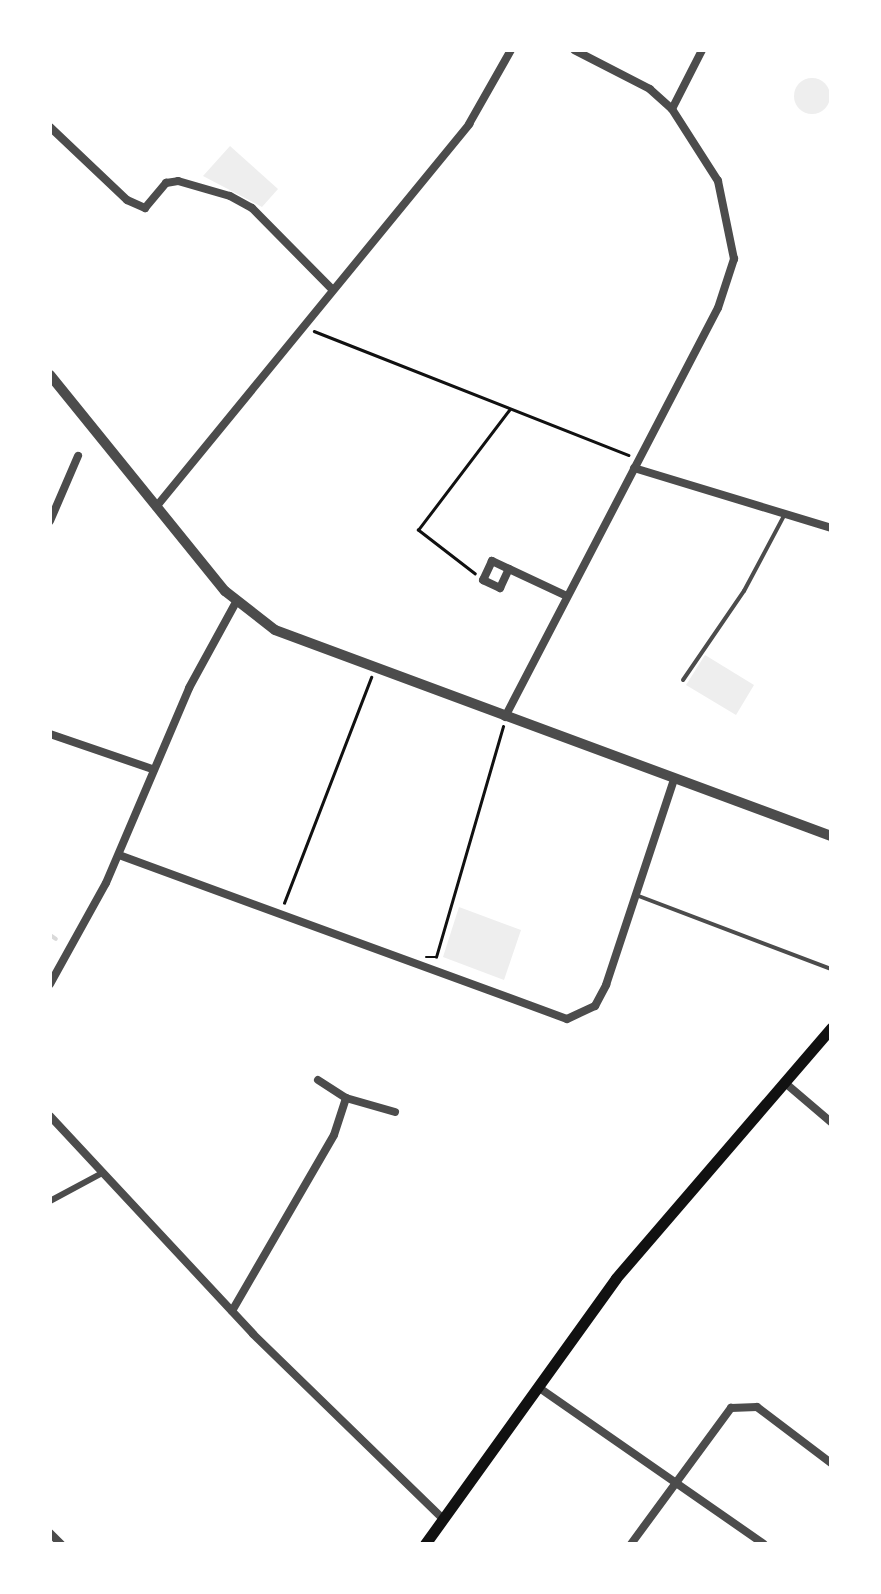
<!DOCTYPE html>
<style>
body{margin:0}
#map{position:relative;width:881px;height:1594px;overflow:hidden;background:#fff;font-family:"Alegreya Sans",sans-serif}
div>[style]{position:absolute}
.green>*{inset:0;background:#eee}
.round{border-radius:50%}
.stream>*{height:4px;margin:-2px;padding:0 2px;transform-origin:2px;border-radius:2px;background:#d9d9d9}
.path>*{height:2.5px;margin:-1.25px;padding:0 1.25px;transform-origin:1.25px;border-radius:1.25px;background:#111}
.service>*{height:4px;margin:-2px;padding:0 2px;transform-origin:2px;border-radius:2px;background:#4c4c4c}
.pedestrian>*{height:6px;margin:-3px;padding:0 3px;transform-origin:3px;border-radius:3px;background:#4c4c4c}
.minor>*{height:8px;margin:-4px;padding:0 4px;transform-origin:4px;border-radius:4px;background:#4c4c4c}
.tertiary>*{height:10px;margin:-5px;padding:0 5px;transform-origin:5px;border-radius:5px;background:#4c4c4c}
.secondary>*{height:11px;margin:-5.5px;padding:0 5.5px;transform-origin:5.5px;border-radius:5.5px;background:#111}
span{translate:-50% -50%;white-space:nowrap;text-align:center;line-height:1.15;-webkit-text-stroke:9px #fff;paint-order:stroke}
.frame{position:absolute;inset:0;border:52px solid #fff;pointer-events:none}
</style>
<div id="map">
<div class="green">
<i class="round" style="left:794px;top:78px;width:36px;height:36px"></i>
<i style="clip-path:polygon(230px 146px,278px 189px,262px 207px,203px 176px)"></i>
<i style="clip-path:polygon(705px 655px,754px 685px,736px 715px,686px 685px)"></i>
<i style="clip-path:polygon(459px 907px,521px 930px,504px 980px,443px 957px)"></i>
</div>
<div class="stream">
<i style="left:50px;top:935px;width:7px;rotate:34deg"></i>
</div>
<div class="path">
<i style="left:314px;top:331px;width:338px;rotate:21.5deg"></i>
<i style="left:475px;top:574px;width:72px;rotate:-142.3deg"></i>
<i style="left:418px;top:530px;width:151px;rotate:-52.8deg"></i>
<i style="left:284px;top:903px;width:242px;rotate:-68.9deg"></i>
<i style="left:426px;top:957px;width:10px"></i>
<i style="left:436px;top:957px;width:240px;rotate:-73.8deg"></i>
</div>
<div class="service">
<i style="left:683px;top:680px;width:108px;rotate:-55.6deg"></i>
<i style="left:744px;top:591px;width:87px;rotate:-62deg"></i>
<i style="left:636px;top:895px;width:209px;rotate:20.8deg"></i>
</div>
<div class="pedestrian">
<i style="left:50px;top:1201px;width:59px;rotate:-28.3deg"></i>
</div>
<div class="minor">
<i style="left:672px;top:109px;width:66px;rotate:-63deg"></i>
<i style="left:50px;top:127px;width:106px;rotate:43.5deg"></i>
<i style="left:127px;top:200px;width:20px;rotate:24deg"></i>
<i style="left:145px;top:208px;width:33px;rotate:-50deg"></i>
<i style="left:166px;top:183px;width:12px;rotate:-9deg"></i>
<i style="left:178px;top:181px;width:54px;rotate:16.1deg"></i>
<i style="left:230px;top:196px;width:25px;rotate:29deg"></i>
<i style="left:252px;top:208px;width:115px;rotate:45.4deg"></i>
<i style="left:634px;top:468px;width:206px;rotate:16.9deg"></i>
<i style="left:156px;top:507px;width:495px;rotate:-50.7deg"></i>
<i style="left:469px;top:124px;width:85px;rotate:-60.4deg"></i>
<i style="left:50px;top:521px;width:71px;rotate:-66.7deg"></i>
<i style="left:509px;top:569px;width:19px;rotate:-155deg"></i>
<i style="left:492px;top:561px;width:21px;rotate:115deg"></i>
<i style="left:483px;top:580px;width:19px;rotate:25deg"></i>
<i style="left:500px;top:588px;width:21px;rotate:-65deg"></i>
<i style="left:509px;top:569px;width:64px;rotate:25deg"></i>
<i style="left:505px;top:717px;width:461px;rotate:-62.5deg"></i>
<i style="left:718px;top:308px;width:52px;rotate:-71.9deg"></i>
<i style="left:734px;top:259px;width:80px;rotate:-101.6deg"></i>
<i style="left:718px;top:181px;width:85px;rotate:-122.6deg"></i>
<i style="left:672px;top:109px;width:30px;rotate:-138deg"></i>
<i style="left:650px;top:89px;width:85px;rotate:-152.8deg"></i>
<i style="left:50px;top:734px;width:108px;rotate:18.9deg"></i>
<i style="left:119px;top:855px;width:477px;rotate:20.1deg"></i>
<i style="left:567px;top:1019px;width:31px;rotate:-25deg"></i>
<i style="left:595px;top:1006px;width:24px;rotate:-62deg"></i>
<i style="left:606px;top:985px;width:217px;rotate:-71.7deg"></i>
<i style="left:50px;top:984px;width:115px;rotate:-61deg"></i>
<i style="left:106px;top:883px;width:212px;rotate:-66.9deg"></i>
<i style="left:189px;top:688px;width:98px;rotate:-61.3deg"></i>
<i style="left:318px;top:1080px;width:33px;rotate:33deg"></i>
<i style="left:346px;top:1098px;width:51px;rotate:15.9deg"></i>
<i style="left:784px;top:1082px;width:62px;rotate:40.4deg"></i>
<i style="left:50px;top:1116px;width:298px;rotate:47deg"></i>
<i style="left:253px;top:1334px;width:264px;rotate:44.2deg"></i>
<i style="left:232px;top:1311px;width:203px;rotate:-59.9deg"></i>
<i style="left:334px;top:1135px;width:39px;rotate:-72deg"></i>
<i style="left:538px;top:1387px;width:275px;rotate:34.8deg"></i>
<i style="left:50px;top:1533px;width:16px;rotate:45deg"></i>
<i style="left:631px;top:1544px;width:169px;rotate:-53.7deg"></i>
<i style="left:731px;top:1408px;width:26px;rotate:-2deg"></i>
<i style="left:757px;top:1407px;width:93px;rotate:37.1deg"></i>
</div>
<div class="tertiary">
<i style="left:50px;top:375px;width:278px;rotate:51deg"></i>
<i style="left:225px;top:591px;width:63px;rotate:38deg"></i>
<i style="left:275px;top:630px;width:593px;rotate:20.33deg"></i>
</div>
<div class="secondary">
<i style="left:425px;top:1544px;width:327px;rotate:-54.3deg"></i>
<i style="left:616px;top:1278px;width:330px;rotate:-49.3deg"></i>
</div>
<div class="frame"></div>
</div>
